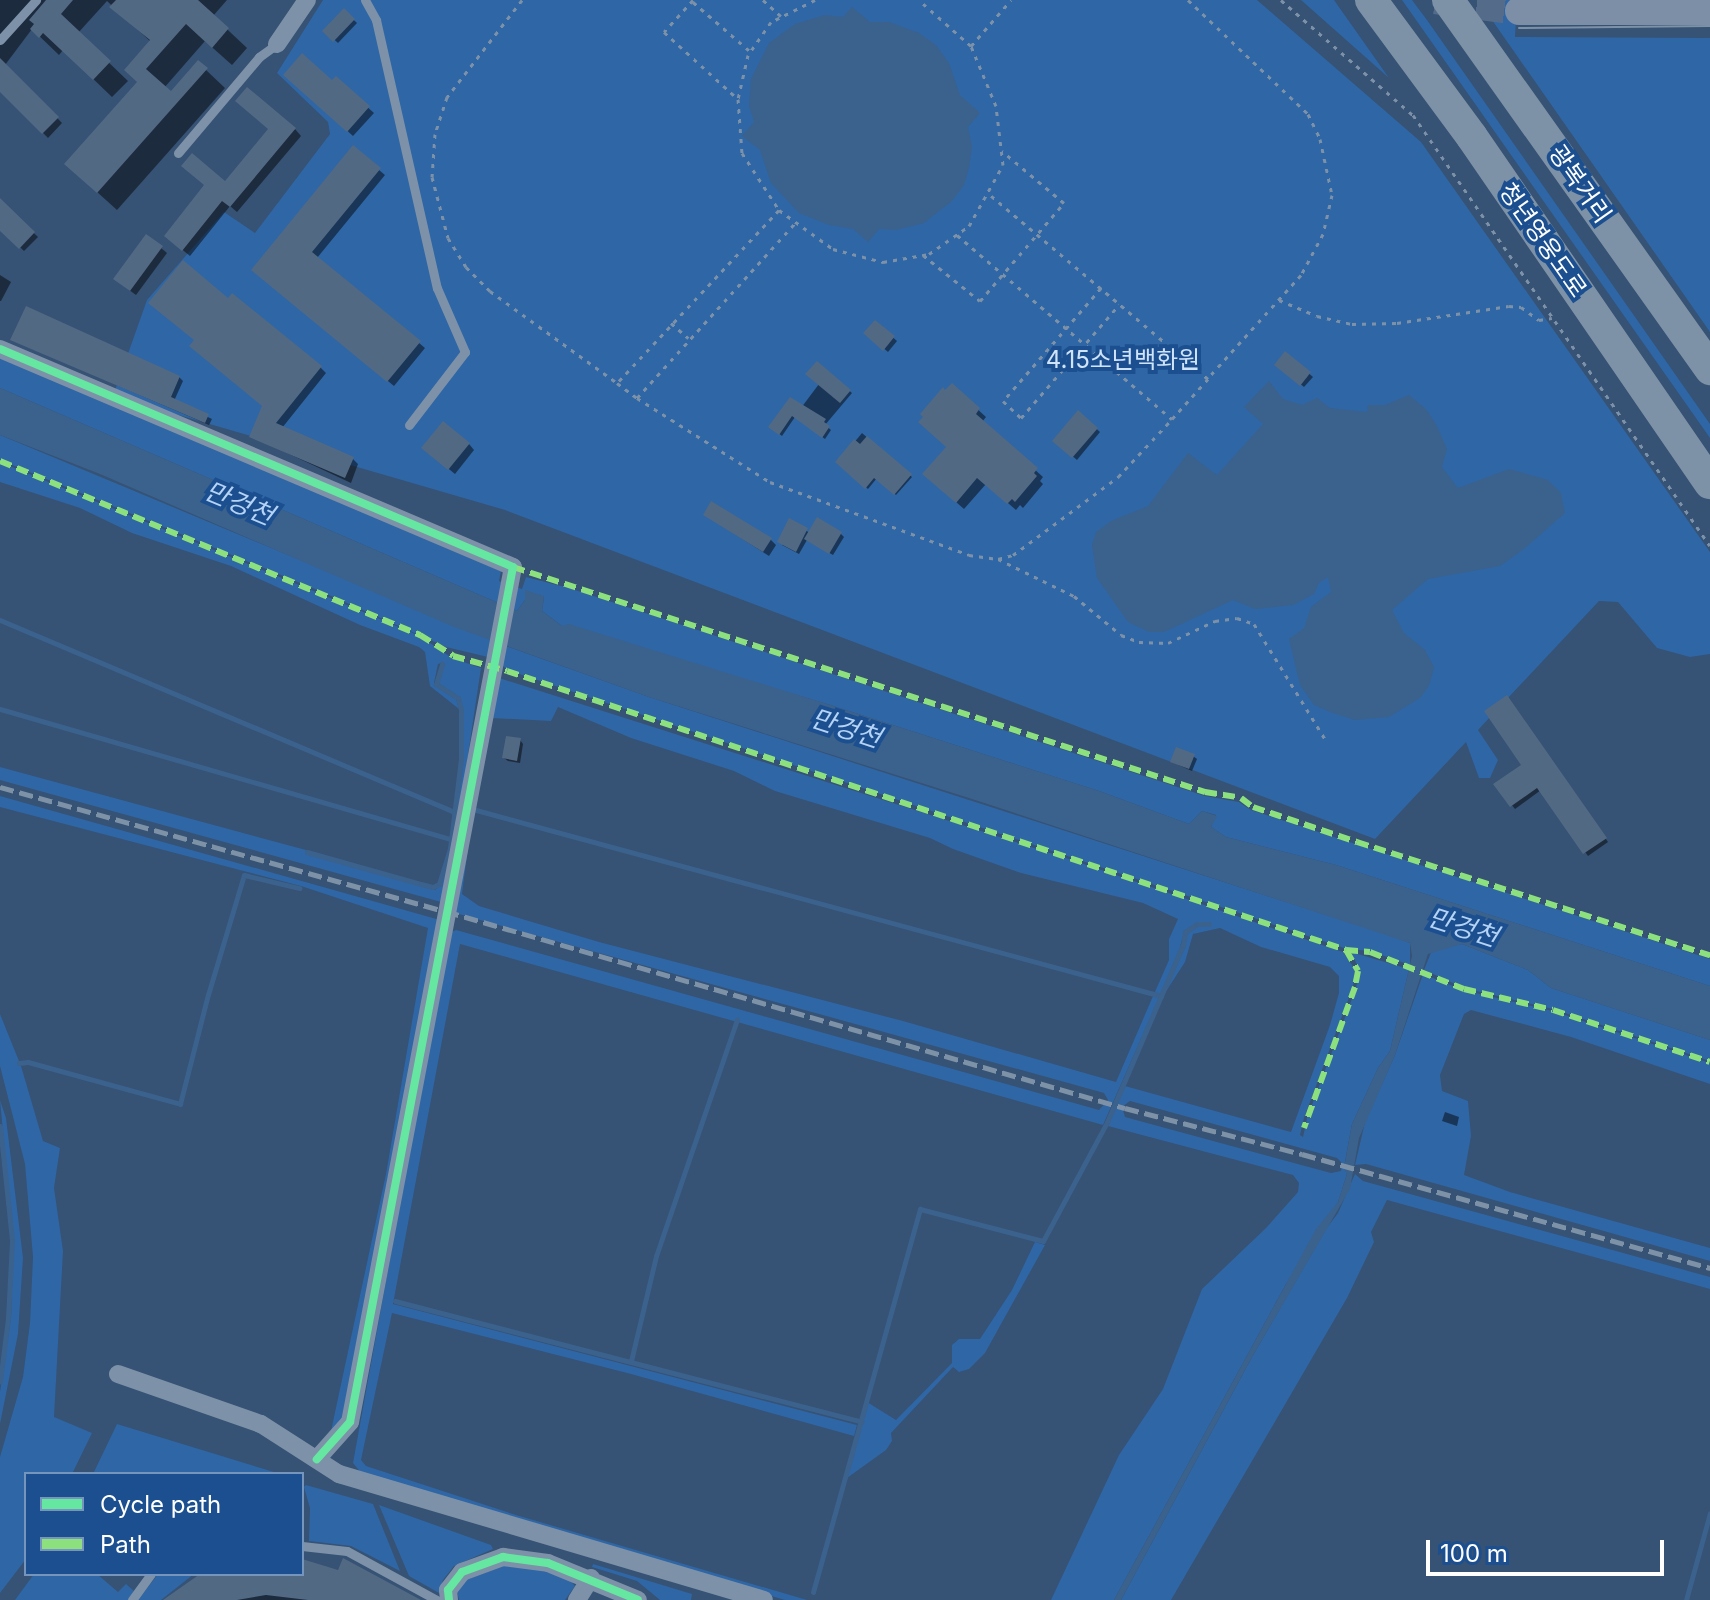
<!DOCTYPE html>
<meta charset="utf-8">
<style>
body{margin:0}
#map{position:relative;width:1710px;height:1600px;overflow:hidden;background:#365274;font-family:Inter,"Noto Sans KR",sans-serif}
div>[style]{position:absolute}
.green>*{inset:0;background:#2f66a5}
.water>*{inset:0;background:#3b618d}
.shadow>*{inset:0;background:#0007}
.stream>*{height:5px;margin:-2.5px;padding:0 2.5px;transform-origin:2.5px;border-radius:2.5px;background:#3b618d}
.building>*{inset:0;background:#526984}
.primary-tunnel>*{height:28px;margin-top:-14px;transform-origin:0;background:repeating-linear-gradient(90deg,#546c89 0 28px,transparent 0 42px)}
.path>*{height:3px;margin-top:-1.5px;transform-origin:0;background:repeating-linear-gradient(90deg,#7d92a8 0 4px,transparent 0 10px)}
.lane>*{height:9px;margin:-4.5px;padding:0 4.5px;transform-origin:4.5px;border-radius:4.5px;background:#7d92a8}
.street>*{height:18px;margin:-9px;padding:0 9px;transform-origin:9px;border-radius:9px;background:#7d92a8}
.primary>*{height:28px;margin:-14px;padding:0 14px;transform-origin:14px;border-radius:14px;background:#7d8ea7}
.highway>*{height:32px;margin:-16px;padding:0 16px;transform-origin:16px;border-radius:16px;background:#7e92a7}
.tram>*{height:2px;margin:-1px;padding:0 1px;transform-origin:1px;border-radius:1px;background:#7e92a7}
.rail>*{height:5px;margin-top:-2.5px;transform-origin:0;background:repeating-linear-gradient(90deg,#7e92a7 0 14px,transparent 0 20px)}
.quiet>*{height:6px;margin-top:-3px;transform-origin:0;background:repeating-linear-gradient(90deg,#8de07e 0 12px,transparent 0 18px)}
.cycleway>*{height:8px;margin:-4px;padding:0 4px;transform-origin:4px;border-radius:4px;background:#66e7a1}
span{translate:-50% -50%;white-space:nowrap;text-align:center;line-height:1.15;-webkit-text-stroke:8px #1b4f8f;paint-order:stroke}
.street-label{font-size:24px;color:#fff}
.park-label{font-size:24px;color:#cfe3fa}
.water-label{font-size:26px;color:#b5d3f5;font-style:italic}
.legend{position:absolute;left:24px;top:1472px;width:280px;height:104px;box-sizing:border-box;background:#1b4f8f;border:2px solid #7695bc;margin:0;padding:10px 14px;list-style:none;font-size:24px;color:#fff}
.legend li{display:flex;align-items:center;gap:16px;height:40px}
.legend b{width:40px;border:2px solid #7695bc}
.scale{position:absolute;left:1426px;top:1540px;width:238px;height:36px;box-sizing:border-box;border:4px solid #fff;border-top:0;padding-left:10px;font-size:24px;line-height:28px;white-space:nowrap;color:#fff;-webkit-text-stroke:6px #1b4f8f;paint-order:stroke}
</style>
<div id="map">
<div class="green">
<i style="clip-path:polygon(323px 0,1257px 0,1421px 142px,1710px 552px,1710px 654px,1690px 657px,1657px 648px,1618px 602px,1599px 601px,1478px 730px,1498px 760px,1490px 778px,1479px 778px,1466px 742px,1375px 839px,505px 510px,113px 396px,147px 300px,224px 212px,255px 233px,330px 134px,328px 122px,277px 73px)"></i>
<i style="clip-path:polygon(1301px 0,1334px 0,1389px 78px)"></i>
<i style="clip-path:polygon(1402px 0,1412px 0,1427px 20px,1710px 424px,1710px 438px)"></i>
<i style="clip-path:polygon(1478px 0,1710px 0,1517px 1px,1515px 37px,1710px 38px,1710px 332px)"></i>
<i style="clip-path:polygon(0 357px,501px 571px,499px 581px,522px 589px,526px 577px,569px 588px,1205px 796px,1239px 802px,1251px 810px,1710px 959px,1710px 986px,1336px 865px,1226px 837px,1211px 827px,1216px 815px,1202px 811px,1189px 824px,1099px 791px,827px 704px,562px 626px,542px 611px,544px 597px,525px 600px,517px 611px,0 388px)"></i>
<i style="clip-path:polygon(0 435px,492px 640px,488px 657px,446px 647px,322px 592px,0 460px)"></i>
<i style="clip-path:polygon(0 462px,321px 594px,420px 636px,452px 658px,481px 668px,462px 795px,441px 902px,0 780px,0 767px,306px 850px,310px 855px,435px 890px,441px 885px,451px 847px,462px 758px,463px 709px,459px 697px,438px 683px,442px 663px,438px 664px,434px 683px,456px 698px,459px 709px,430px 686px,425px 652px,419px 647px,360px 625px,231px 566px,132px 533px,80px 508px,0 482px)"></i>
<i style="clip-path:polygon(506px 646px,649px 697px,1395px 937px,1410px 943px,1410px 965px,1370px 951px,1347px 949px,507px 670px,501px 664px)"></i>
<i style="clip-path:polygon(evenodd,499px 678px,1069px 859px,1343px 952px,1355px 969px,1353px 987px,1304px 1118px,1300px 1135px,1303px 1137px,1307px 1118px,1356px 988px,1359px 969px,1351px 952px,1409px 969px,1390px 1051px,1378px 1068px,1352px 1124px,1344px 1167px,1347px 1174px,1338px 1202px,1286px 1284px,1114px 1600px,1051px 1600px,1119px 1455px,1163px 1389px,1202px 1289px,1266px 1228px,1298px 1192px,1299px 1183px,1293px 1175px,1108px 1126px,1125px 1086px,1291px 1132px,1330px 1025px,1339px 993px,1339px 976px,1330px 967px,1261px 947px,1220px 928px,1193px 934px,1185px 962px,1163px 996px,1186px 945px,1186px 935px,1198px 926px,1210px 924px,1197px 923px,1184px 931px,1179px 952px,1160px 995px,1154px 994px,1169px 960px,1169px 939px,1178px 919px,1143px 903px,1021px 873px,953px 849px,930px 838px,775px 791px,734px 771px,631px 738px,558px 707px,551px 721px,491px 718px,499px 678px,1130px 1101px,1337px 1158px,1342px 1163px,1341px 1171px,1331px 1173px,1125px 1117px,1122px 1107px,1130px 1101px)"></i>
<i style="clip-path:polygon(0 796px,440px 920px,337px 1444px,325px 1459px,386px 1174px,428px 928px,301px 886px,0 807px)"></i>
<i style="clip-path:polygon(470px 833px,462px 894px,479px 906px,599px 942px,903px 1021px,1116px 1082px,1153px 996px,1159px 998px,1103px 1125px,460px 944px,393px 1304px,857px 1425px,854px 1436px,631px 1374px,392px 1313px,361px 1460px,366px 1466px,516px 1515px,807px 1600px,785px 1600px,362px 1474px,353px 1463px,449px 933px,456px 930px,1099px 1110px,1108px 1100px,1104px 1093px,455px 913px)"></i>
<i style="clip-path:polygon(1462px 944px,1528px 970px,1551px 988px,1710px 1040px,1710px 1061px,1553px 1009px,1464px 988px,1424px 970px,1432px 950px)"></i>
<i style="clip-path:polygon(1423px 974px,1463px 990px,1553px 1011px,1710px 1063px,1710px 1084px,1571px 1037px,1471px 1010px,1464px 1014px,1440px 1075px,1442px 1091px,1468px 1101px,1471px 1136px,1464px 1175px,1510px 1192px,1710px 1248px,1710px 1261px,1366px 1164px,1355px 1165px,1365px 1122px,1395px 1055px)"></i>
<i style="clip-path:polygon(0 1014px,21px 1066px,43px 1141px,60px 1148px,54px 1188px,63px 1251px,54px 1417px,92px 1433px,72px 1474px,26px 1474px,26px 1559px,0 1593px,0 1457px,23px 1377px,30px 1323px,33px 1257px,25px 1164px,0 1066px)"></i>
<i style="clip-path:polygon(0 1100px,6px 1118px,23px 1258px,18px 1334px,0 1424px,0 1392px,11px 1317px,13px 1239px)"></i>
<i style="clip-path:polygon(1355px 1174px,1363px 1181px,1710px 1277px,1710px 1289px,1387px 1200px,1371px 1232px,1374px 1242px,1347px 1298px,1171px 1600px,1121px 1600px,1252px 1357px,1326px 1229px,1338px 1213px)"></i>
<i style="clip-path:polygon(1035px 1242px,1045px 1245px,985px 1353px,969px 1369px,959px 1372px,953px 1367px,891px 1433px,892px 1441px,886px 1450px,847px 1478px,867px 1402px,896px 1420px,952px 1363px,952px 1345px,959px 1339px,980px 1339px,1012px 1290px)"></i>
<i style="clip-path:polygon(117px 1424px,274px 1472px,93px 1474px)"></i>
<i style="clip-path:polygon(306px 1485px,373px 1504px,400px 1571px,351px 1546px,309px 1541px,310px 1508px,304px 1487px)"></i>
<i style="clip-path:polygon(379px 1505px,491px 1545px,493px 1549px,454px 1566px,443px 1580px,439px 1593px,409px 1576px)"></i>
<i style="clip-path:polygon(593px 1564px,692px 1594px,691px 1600px,660px 1600px,637px 1581px,592px 1567px)"></i>
<i style="clip-path:polygon(506px 1565px,521px 1565px,568px 1578px,575px 1586px,565px 1600px,459px 1600px,457px 1592px,466px 1580px)"></i>
<i style="clip-path:polygon(34px 1574px,97px 1574px,118px 1592px,126px 1584px,134px 1591px,128px 1600px,15px 1600px)"></i>
<i style="clip-path:polygon(158px 1574px,194px 1574px,161px 1600px,138px 1600px)"></i>
</div>
<div class="water">
<i style="clip-path:polygon(852px 7px,870px 22px,889px 22px,919px 33px,936px 45px,949px 63px,960px 95px,980px 113px,968px 127px,972px 147px,969px 168px,964px 185px,952px 201px,924px 223px,896px 230px,879px 229px,868px 242px,853px 229px,829px 225px,799px 213px,771px 183px,760px 150px,742px 136px,754px 122px,749px 106px,751px 79px,769px 43px,795px 24px,825px 15px,843px 17px)"></i>
<i style="clip-path:polygon(1269px 381px,1283px 399px,1302px 405px,1317px 398px,1330px 408px,1367px 412px,1368px 405px,1385px 405px,1409px 395px,1426px 409px,1437px 426px,1447px 449px,1442px 467px,1458px 488px,1509px 469px,1548px 480px,1561px 493px,1565px 513px,1524px 549px,1500px 566px,1428px 579px,1392px 610px,1404px 633px,1425px 650px,1434px 667px,1429px 686px,1420px 698px,1389px 717px,1355px 720px,1330px 712px,1314px 705px,1300px 685px,1289px 639px,1304px 628px,1311px 607px,1331px 592px,1328px 577px,1319px 583px,1314px 594px,1293px 605px,1255px 609px,1233px 600px,1164px 632px,1149px 632px,1128px 622px,1097px 578px,1092px 545px,1096px 532px,1111px 521px,1148px 506px,1188px 453px,1217px 475px,1263px 424px,1244px 407px)"></i>
<i style="clip-path:polygon(0 388px,517px 611px,525px 600px,525px 590px,544px 596px,542px 611px,562px 626px,569px 624px,827px 704px,1099px 791px,1189px 824px,1202px 811px,1217px 816px,1211px 827px,1226px 837px,1336px 865px,1710px 986px,1710px 1040px,1551px 988px,1528px 970px,1462px 944px,1428px 954px,1395px 1055px,1359px 1138px,1350px 1189px,1252px 1357px,1121px 1600px,1114px 1600px,1316px 1229px,1338px 1202px,1347px 1174px,1344px 1168px,1352px 1124px,1378px 1068px,1390px 1051px,1412px 956px,1410px 943px,972px 799px,649px 697px,454px 627px,100px 474px,0 435px)"></i>
</div>
<div class="shadow">
<i style="clip-path:polygon(0 0,227px 0,213px 16px,247px 48px,232px 65px,205px 41px,164px 88px,171px 94px,206px 70px,225px 88px,117px 210px,86px 182px,139px 83px,151px 42px,107px 1px,78px 33px,128px 81px,112px 97px,63px 50px,59px 55px,32px 29px,5px 65px,62px 123px,48px 138px,0 89px)"></i>
<i style="clip-path:polygon(344px 11px,357px 23px,338px 43px,325px 31px)"></i>
<i style="clip-path:polygon(286px 75px,333px 83px,336px 79px,374px 113px,353px 136px)"></i>
<i style="clip-path:polygon(295px 129px,301px 136px,237px 212px,230px 206px,190px 256px,173px 242px,206px 186px,225px 184px)"></i>
<i style="clip-path:polygon(379px 170px,385px 175px,317px 258px,425px 348px,394px 386px,259px 275px)"></i>
<i style="clip-path:polygon(0 201px,38px 237px,24px 251px,0 228px)"></i>
<i style="clip-path:polygon(161px 248px,167px 253px,136px 295px,121px 284px)"></i>
<i style="clip-path:polygon(0 275px,11px 282px,1px 301px,0 301px)"></i>
<i style="clip-path:polygon(875px 322px,897px 341px,888px 352px,866px 333px)"></i>
<i style="clip-path:polygon(13px 340px,179px 377px,183px 381px,174px 401px,212px 419px,209px 425px)"></i>
<i style="clip-path:polygon(1286px 354px,1313px 377px,1304px 387px,1277px 364px)"></i>
<i style="clip-path:polygon(817px 364px,852px 393px,825px 425px,831px 430px,825px 439px,795px 417px,782px 436px,771px 427px,801px 408px,819px 384px)"></i>
<i style="clip-path:polygon(320px 367px,326px 373px,282px 428px,353px 459px,358px 464px,351px 483px,251px 436px,264px 406px)"></i>
<i style="clip-path:polygon(952px 386px,986px 417px,982px 422px,1043px 477px,1040px 481px,1043px 484px,1023px 508px,1020px 505px,1016px 510px,986px 484px,964px 509px,932px 481px,948px 447px,946px 393px)"></i>
<i style="clip-path:polygon(1079px 413px,1100px 432px,1077px 460px,1055px 441px)"></i>
<i style="clip-path:polygon(862px 433px,912px 477px,896px 495px,877px 478px,868px 489px,838px 462px)"></i>
<i style="clip-path:polygon(469px 444px,474px 450px,455px 474px,429px 453px)"></i>
<i style="clip-path:polygon(705px 515px,770px 539px,776px 545px,769px 556px)"></i>
<i style="clip-path:polygon(790px 521px,810px 533px,840px 533px,844px 537px,833px 555px,807px 540px,799px 554px,782px 545px)"></i>
<i style="clip-path:polygon(1510px 701px,1608px 842px,1588px 856px,1541px 790px,1515px 809px,1496px 785px,1524px 765px)"></i>
<i style="clip-path:polygon(520px 740px,523px 744px,520px 763px,508px 761px,504px 758px)"></i>
<i style="clip-path:polygon(1193px 756px,1197px 759px,1192px 771px,1172px 762px)"></i>
<i style="clip-path:polygon(1445px 1112px,1459px 1117px,1457px 1126px,1442px 1121px)"></i>
<i style="clip-path:polygon(302px 1562px,417px 1600px,168px 1600px,209px 1574px,302px 1574px)"></i>
</div>
<div class="stream">
<i style="left:0;top:620px;width:495px;rotate:22.9deg"></i>
<i style="left:0;top:709px;width:469px;rotate:16.1deg"></i>
<i style="left:476px;top:810px;width:710px;rotate:15.19deg"></i>
<i style="left:307px;top:852px;width:118px;rotate:15.7deg"></i>
<i style="left:421px;top:884px;width:12px;rotate:14deg"></i>
<i style="left:433px;top:887px;width:7px;rotate:-27deg"></i>
<i style="left:439px;top:884px;width:38px;rotate:-73deg"></i>
<i style="left:450px;top:848px;width:90px;rotate:-83deg"></i>
<i style="left:461px;top:759px;width:49px;rotate:-90deg"></i>
<i style="left:461px;top:710px;width:12px;rotate:-104deg"></i>
<i style="left:458px;top:698px;width:26px;rotate:-148deg"></i>
<i style="left:436px;top:684px;width:21px;rotate:-73deg"></i>
<i style="left:19px;top:1063px;width:9px;rotate:-6deg"></i>
<i style="left:28px;top:1062px;width:158px;rotate:15.4deg"></i>
<i style="left:180px;top:1104px;width:109px;rotate:-75.7deg"></i>
<i style="left:207px;top:998px;width:128px;rotate:-73.3deg"></i>
<i style="left:244px;top:875px;width:57px;rotate:13.3deg"></i>
<i style="left:0;top:1126px;width:116px;rotate:84deg"></i>
<i style="left:12px;top:1241px;width:77px;rotate:93deg"></i>
<i style="left:8px;top:1318px;width:64px;rotate:97.2deg"></i>
<i style="left:395px;top:1301px;width:482px;rotate:14.5deg"></i>
<i style="left:631px;top:1361px;width:108px;rotate:-76.6deg"></i>
<i style="left:656px;top:1256px;width:250px;rotate:-71.1deg"></i>
<i style="left:813px;top:1592px;width:398px;rotate:-74.4deg"></i>
<i style="left:920px;top:1209px;width:127px;rotate:14.6deg"></i>
<i style="left:1043px;top:1241px;width:135px;rotate:-61.7deg"></i>
<i style="left:1107px;top:1122px;width:193px;rotate:-66.8deg"></i>
<i style="left:1183px;top:945px;width:13px;rotate:-81deg"></i>
<i style="left:1185px;top:932px;width:14px;rotate:-34deg"></i>
<i style="left:1197px;top:924px;width:12px"></i>
<i style="left:1686px;top:1600px;width:90px;rotate:-74.6deg"></i>
</div>
<div class="building">
<i style="clip-path:polygon(46px 0,73px 0,61px 14px,111px 61px,93px 80px,43px 33px,39px 38px,30px 29px,34px 24px,29px 20px)"></i>
<i style="clip-path:polygon(116px 0,198px 0,229px 28px,212px 48px,186px 24px,146px 69px,171px 91px,198px 60px,208px 68px,97px 193px,64px 164px,137px 82px,124px 70px,150px 40px,109px 7px)"></i>
<i style="clip-path:polygon(344px 8px,355px 19px,333px 42px,322px 31px)"></i>
<i style="clip-path:polygon(302px 53px,332px 80px,336px 76px,370px 106px,347px 132px,283px 75px)"></i>
<i style="clip-path:polygon(0 58px,59px 117px,42px 134px,0 92px)"></i>
<i style="clip-path:polygon(247px 87px,296px 128px,230px 207px,222px 201px,182px 251px,164px 236px,204px 185px,181px 166px,192px 153px,225px 181px,268px 129px,235px 101px)"></i>
<i style="clip-path:polygon(353px 145px,381px 168px,312px 252px,421px 341px,387px 382px,251px 270px)"></i>
<i style="clip-path:polygon(0 198px,35px 232px,19px 249px,0 231px)"></i>
<i style="clip-path:polygon(146px 234px,163px 246px,130px 291px,113px 279px)"></i>
<i style="clip-path:polygon(183px 260px,228px 298px,232px 293px,322px 366px,276px 423px,354px 457px,345px 478px,249px 437px,262px 406px,189px 346px,194px 340px,148px 303px)"></i>
<i style="clip-path:polygon(26px 306px,180px 376px,171px 397px,209px 414px,205px 423px,10px 340px)"></i>
<i style="clip-path:polygon(875px 320px,895px 336px,883px 351px,863px 333px)"></i>
<i style="clip-path:polygon(1285px 351px,1311px 372px,1300px 386px,1274px 365px)"></i>
<i style="clip-path:polygon(817px 361px,851px 390px,840px 403px,805px 374px)"></i>
<i style="clip-path:polygon(952px 383px,980px 408px,976px 414px,1038px 468px,1034px 473px,1037px 476px,1015px 502px,1012px 499px,1007px 504px,977px 478px,956px 503px,922px 474px,946px 447px,918px 422px,923px 417px,920px 414px,943px 387px,945px 390px)"></i>
<i style="clip-path:polygon(790px 397px,826px 419px,824px 422px,830px 426px,822px 438px,792px 416px,779px 435px,768px 427px)"></i>
<i style="clip-path:polygon(1078px 410px,1098px 428px,1072px 458px,1052px 441px)"></i>
<i style="clip-path:polygon(443px 421px,470px 443px,448px 470px,421px 448px)"></i>
<i style="clip-path:polygon(867px 436px,912px 474px,894px 495px,874px 478px,865px 489px,835px 462px,854px 439px,860px 444px)"></i>
<i style="clip-path:polygon(711px 501px,772px 538px,763px 552px,703px 515px)"></i>
<i style="clip-path:polygon(817px 517px,842px 532px,829px 554px,804px 539px)"></i>
<i style="clip-path:polygon(789px 518px,808px 528px,796px 552px,777px 542px)"></i>
<i style="clip-path:polygon(1507px 695px,1607px 838px,1583px 854px,1537px 788px,1510px 807px,1493px 784px,1521px 765px,1484px 711px)"></i>
<i style="clip-path:polygon(506px 736px,521px 738px,517px 761px,502px 758px)"></i>
<i style="clip-path:polygon(1176px 747px,1195px 754px,1189px 769px,1170px 762px)"></i>
<i style="clip-path:polygon(343px 1558px,421px 1600px,308px 1600px,266px 1595px,237px 1600px,163px 1600px,200px 1574px,302px 1574px,302px 1559px,338px 1570px)"></i>
</div>
<div class="primary-tunnel">
<i style="left:1435px;top:0;width:85px;rotate:7.5deg"></i>
</div>
<div class="path">
<i style="left:522px;top:0;width:123px;rotate:127.7deg"></i>
<i style="left:447px;top:97px;width:39px;rotate:108deg"></i>
<i style="left:435px;top:134px;width:43px;rotate:94deg"></i>
<i style="left:432px;top:177px;width:63px;rotate:75.3deg"></i>
<i style="left:448px;top:238px;width:34px;rotate:58deg"></i>
<i style="left:466px;top:267px;width:34px;rotate:45deg"></i>
<i style="left:490px;top:291px;width:157px;rotate:35.9deg"></i>
<i style="left:693px;top:0;width:43px;rotate:132.2deg"></i>
<i style="left:664px;top:32px;width:100px;rotate:42.2deg"></i>
<i style="left:763px;top:0;width:24px;rotate:42deg"></i>
<i style="left:815px;top:0;width:49px;rotate:153.4deg"></i>
<i style="left:771px;top:22px;width:40px;rotate:124.9deg"></i>
<i style="left:748px;top:55px;width:45px;rotate:102.8deg"></i>
<i style="left:738px;top:99px;width:54px;rotate:85.8deg"></i>
<i style="left:742px;top:153px;width:68px;rotate:57deg"></i>
<i style="left:779px;top:210px;width:67px;rotate:35.8deg"></i>
<i style="left:833px;top:249px;width:52px;rotate:14.6deg"></i>
<i style="left:883px;top:262px;width:47px;rotate:-9.9deg"></i>
<i style="left:929px;top:254px;width:49px;rotate:-35deg"></i>
<i style="left:969px;top:226px;width:70px;rotate:-60.9deg"></i>
<i style="left:1003px;top:165px;width:59px;rotate:-96.8deg"></i>
<i style="left:996px;top:106px;width:65px;rotate:-112.6deg"></i>
<i style="left:971px;top:46px;width:69px;rotate:-138.5deg"></i>
<i style="left:1188px;top:0;width:166px;rotate:43.5deg"></i>
<i style="left:1308px;top:114px;width:28px;rotate:64deg"></i>
<i style="left:1320px;top:139px;width:57px;rotate:77.9deg"></i>
<i style="left:1332px;top:195px;width:40px;rotate:103deg"></i>
<i style="left:1323px;top:234px;width:47px;rotate:118.2deg"></i>
<i style="left:1301px;top:275px;width:139px;rotate:132.1deg"></i>
<i style="left:1281px;top:0;width:175px;rotate:41.1deg"></i>
<i style="left:1413px;top:115px;width:523px;rotate:55.43deg"></i>
<i style="left:693px;top:2px;width:77px;rotate:40.8deg"></i>
<i style="left:971px;top:46px;width:61px;rotate:-49deg"></i>
<i style="left:779px;top:210px;width:237px;rotate:133.1deg"></i>
<i style="left:617px;top:383px;width:25px;rotate:37deg"></i>
<i style="left:637px;top:398px;width:237px;rotate:-47.9deg"></i>
<i style="left:957px;top:235px;width:283px;rotate:40.6deg"></i>
<i style="left:1172px;top:419px;width:54px;rotate:-48deg"></i>
<i style="left:1208px;top:379px;width:288px;rotate:-139.8deg"></i>
<i style="left:923px;top:255px;width:73px;rotate:38.9deg"></i>
<i style="left:980px;top:301px;width:129px;rotate:-49.4deg"></i>
<i style="left:1064px;top:203px;width:81px;rotate:-140deg"></i>
<i style="left:1101px;top:288px;width:150px;rotate:130.9deg"></i>
<i style="left:1003px;top:401px;width:25px;rotate:43deg"></i>
<i style="left:1021px;top:418px;width:150px;rotate:-49.1deg"></i>
<i style="left:1279px;top:300px;width:41px;rotate:22.8deg"></i>
<i style="left:1317px;top:316px;width:36px;rotate:13deg"></i>
<i style="left:1352px;top:324px;width:45px;rotate:-1.3deg"></i>
<i style="left:1397px;top:323px;width:113px;rotate:-8.6deg"></i>
<i style="left:1509px;top:306px;width:12px;rotate:5deg"></i>
<i style="left:1521px;top:307px;width:22px;rotate:36deg"></i>
<i style="left:1539px;top:320px;width:13px;rotate:-9deg"></i>
<i style="left:671px;top:323px;width:23px;rotate:41deg"></i>
<i style="left:637px;top:398px;width:157px;rotate:32.3deg"></i>
<i style="left:770px;top:482px;width:212px;rotate:20.1deg"></i>
<i style="left:969px;top:555px;width:29px;rotate:8deg"></i>
<i style="left:998px;top:559px;width:16px;rotate:-15deg"></i>
<i style="left:1013px;top:555px;width:131px;rotate:-36.6deg"></i>
<i style="left:1118px;top:477px;width:79px;rotate:-47deg"></i>
<i style="left:998px;top:559px;width:85px;rotate:26deg"></i>
<i style="left:1074px;top:596px;width:61px;rotate:39.7deg"></i>
<i style="left:1121px;top:635px;width:19px;rotate:21deg"></i>
<i style="left:1139px;top:642px;width:29px;rotate:2deg"></i>
<i style="left:1168px;top:643px;width:52px;rotate:-25.1deg"></i>
<i style="left:1215px;top:621px;width:22px;rotate:-8deg"></i>
<i style="left:1237px;top:618px;width:18px;rotate:19deg"></i>
<i style="left:1254px;top:624px;width:135px;rotate:58.3deg"></i>
</div>
<div class="lane">
<i style="left:365px;top:0;width:23px;rotate:61deg"></i>
<i style="left:376px;top:20px;width:275px;rotate:77.2deg"></i>
<i style="left:437px;top:288px;width:70px;rotate:66.4deg"></i>
<i style="left:465px;top:352px;width:92px;rotate:127.5deg"></i>
<i style="left:0;top:40px;width:54px;rotate:-48deg"></i>
<i style="left:178px;top:153px;width:126px;rotate:-49.8deg"></i>
<i style="left:259px;top:57px;width:22px;rotate:-36deg"></i>
<i style="left:302px;top:1546px;width:45px;rotate:6.3deg"></i>
<i style="left:347px;top:1551px;width:102px;rotate:28.6deg"></i>
<i style="left:132px;top:1600px;width:32px;rotate:-54deg"></i>
</div>
<div class="street">
<i style="left:277px;top:44px;width:53px;rotate:-55.7deg"></i>
<i style="left:0;top:349px;width:557px;rotate:23.02deg"></i>
<i style="left:513px;top:567px;width:870px;rotate:100.79deg"></i>
<i style="left:350px;top:1422px;width:50px;rotate:131.7deg"></i>
<i style="left:118px;top:1374px;width:151px;rotate:19.3deg"></i>
<i style="left:261px;top:1424px;width:93px;rotate:32.7deg"></i>
<i style="left:339px;top:1474px;width:443px;rotate:16.5deg"></i>
<i style="left:449px;top:1600px;width:10px;rotate:-96deg"></i>
<i style="left:448px;top:1590px;width:23px;rotate:-52deg"></i>
<i style="left:462px;top:1572px;width:44px;rotate:-20.1deg"></i>
<i style="left:503px;top:1557px;width:45px;rotate:7.6deg"></i>
<i style="left:548px;top:1563px;width:97px;rotate:22.3deg"></i>
<i style="left:577px;top:1600px;width:26px;rotate:-58deg"></i>
</div>
<div class="primary">
<i style="left:1519px;top:11px;width:191px"></i>
</div>
<div class="highway">
<i style="left:1371px;top:0;width:170px;rotate:53.6deg"></i>
<i style="left:1472px;top:137px;width:420px;rotate:55.5deg"></i>
<i style="left:1448px;top:0;width:453px;rotate:54.6deg"></i>
</div>
<div class="tram">
<i style="left:1519px;top:28px;width:191px;rotate:-0.6deg"></i>
</div>
<div class="rail">
<i style="left:0;top:787px;width:462px;rotate:15.6deg"></i>
<i style="left:445px;top:911px;width:708px;rotate:16.16deg"></i>
<i style="left:1125px;top:1108px;width:183px;rotate:14.6deg"></i>
<i style="left:1302px;top:1154px;width:424px;rotate:15.6deg"></i>
</div>
<div class="quiet">
<i style="left:0;top:461px;width:455px;rotate:22.5deg"></i>
<i style="left:420px;top:635px;width:39px;rotate:32deg"></i>
<i style="left:453px;top:656px;width:56px;rotate:15.5deg"></i>
<i style="left:507px;top:671px;width:884px;rotate:18.39deg"></i>
<i style="left:1346px;top:950px;width:24px;rotate:60deg"></i>
<i style="left:1358px;top:971px;width:16px;rotate:101deg"></i>
<i style="left:1355px;top:987px;width:150px;rotate:109.9deg"></i>
<i style="left:513px;top:567px;width:728px;rotate:18.01deg"></i>
<i style="left:1205px;top:792px;width:36px;rotate:9deg"></i>
<i style="left:1241px;top:798px;width:15px;rotate:37deg"></i>
<i style="left:1253px;top:807px;width:110px;rotate:18.6deg"></i>
<i style="left:1357px;top:842px;width:371px;rotate:17.8deg"></i>
<i style="left:1346px;top:950px;width:24px;rotate:5deg"></i>
<i style="left:1370px;top:952px;width:101px;rotate:21.5deg"></i>
<i style="left:1464px;top:989px;width:91px;rotate:13.3deg"></i>
<i style="left:1553px;top:1010px;width:165px;rotate:18.3deg"></i>
</div>
<div class="cycleway">
<i style="left:0;top:349px;width:557px;rotate:23.02deg"></i>
<i style="left:513px;top:567px;width:870px;rotate:100.79deg"></i>
<i style="left:350px;top:1422px;width:50px;rotate:131.7deg"></i>
<i style="left:449px;top:1600px;width:10px;rotate:-96deg"></i>
<i style="left:448px;top:1590px;width:23px;rotate:-52deg"></i>
<i style="left:462px;top:1572px;width:44px;rotate:-20.1deg"></i>
<i style="left:503px;top:1557px;width:45px;rotate:7.6deg"></i>
<i style="left:548px;top:1563px;width:97px;rotate:22.3deg"></i>
</div>
<div class="street-label">
<span style="left:1580px;top:184px;rotate:55deg">광복거리</span>
<span style="left:1543px;top:240px;rotate:55deg">청년영웅도로</span>
</div>
<div class="park-label">
<span style="left:1123px;top:360px">4.15소년백화원</span>
</div>
<div class="water-label">
<span style="left:239px;top:503px;rotate:23deg">만겅천</span>
<span style="left:846px;top:728px;rotate:18deg">만겅천</span>
<span style="left:1463px;top:927px;rotate:18deg">만겅천</span>
</div>
<ul class="legend">
<li><b style="height:10px;background:#66e7a1"></b>Cycle path</li>
<li><b style="height:10px;background:#8de07e"></b>Path</li>
</ul>
<div class="scale">100 m</div>
</div>
